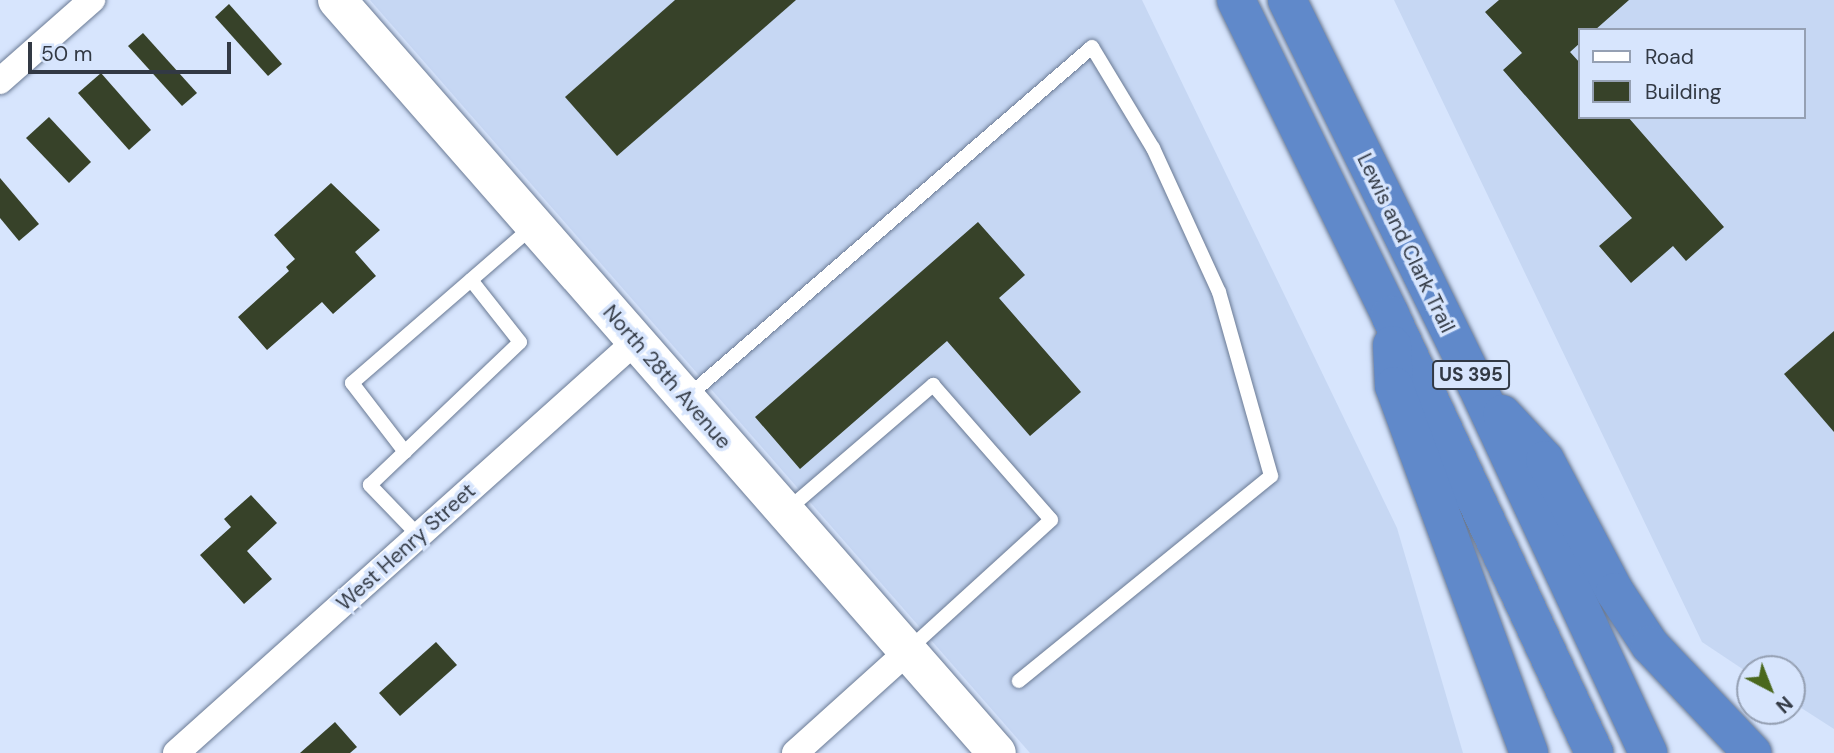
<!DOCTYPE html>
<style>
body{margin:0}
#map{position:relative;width:1834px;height:753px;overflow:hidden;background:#d7e5fd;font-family:"DM Sans",sans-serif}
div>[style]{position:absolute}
.built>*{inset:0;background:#c6d7f3}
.building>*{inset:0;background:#374229}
.roads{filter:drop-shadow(0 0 2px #6a7a94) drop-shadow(0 0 2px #6a7a94)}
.lane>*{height:14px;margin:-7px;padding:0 7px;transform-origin:7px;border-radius:7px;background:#fff}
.street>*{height:26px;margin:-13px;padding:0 13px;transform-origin:13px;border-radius:13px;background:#fff}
.secondary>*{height:38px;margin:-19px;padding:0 19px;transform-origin:19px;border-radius:19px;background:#fff}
.highway>*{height:38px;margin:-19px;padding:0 19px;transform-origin:19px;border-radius:19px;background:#6089ca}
span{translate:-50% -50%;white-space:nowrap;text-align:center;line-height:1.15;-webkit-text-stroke:7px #d7e5fd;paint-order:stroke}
.shield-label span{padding:2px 5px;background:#d7e5fd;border:2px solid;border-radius:5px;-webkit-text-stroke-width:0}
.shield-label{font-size:19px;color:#323944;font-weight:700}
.street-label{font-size:21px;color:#323944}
.legend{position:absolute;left:1578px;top:28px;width:228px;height:91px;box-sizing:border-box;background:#d7e5fd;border:2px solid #95a0b3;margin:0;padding:9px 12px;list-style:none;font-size:21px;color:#323944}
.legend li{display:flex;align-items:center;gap:14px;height:35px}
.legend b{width:35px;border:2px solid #95a0b3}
.north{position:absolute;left:1736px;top:655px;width:70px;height:70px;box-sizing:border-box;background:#d7e5fd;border:2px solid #95a0b3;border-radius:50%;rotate:138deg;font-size:19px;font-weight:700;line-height:28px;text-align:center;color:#323944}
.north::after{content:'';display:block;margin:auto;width:24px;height:32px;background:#4a681d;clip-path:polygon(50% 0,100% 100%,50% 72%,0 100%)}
.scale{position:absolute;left:28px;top:42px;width:203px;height:32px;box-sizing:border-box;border:4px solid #323944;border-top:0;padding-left:9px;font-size:21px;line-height:24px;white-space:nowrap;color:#323944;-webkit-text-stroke:5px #d7e5fd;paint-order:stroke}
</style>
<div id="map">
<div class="built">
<i style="clip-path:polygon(370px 0,1142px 0,1397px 528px,1463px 753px,1030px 753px)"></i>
<i style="clip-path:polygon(evenodd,1394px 0,1834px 0,1834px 729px,1792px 702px,1792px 669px,1750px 669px,1750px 674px,1702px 642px,1394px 0,1580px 30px,1804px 30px,1804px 117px,1580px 117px,1580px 30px)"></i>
</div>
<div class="building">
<i style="clip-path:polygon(675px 0,796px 0,617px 156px,565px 97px)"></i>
<i style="clip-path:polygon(1499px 0,1629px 0,1595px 30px,1580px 30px,1580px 43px,1570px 52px,1580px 63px,1580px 117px,1628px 117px,1724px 227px,1686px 261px,1673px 246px,1631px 283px,1599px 246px,1632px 218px,1503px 70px,1522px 53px,1485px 12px)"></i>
<i style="clip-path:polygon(229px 4px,282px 64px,268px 76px,215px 17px)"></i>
<i style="clip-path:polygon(143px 33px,197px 93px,182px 106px,128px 46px)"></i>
<i style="clip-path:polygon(101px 73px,151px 130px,129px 150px,78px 93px)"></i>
<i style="clip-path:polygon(49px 117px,91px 162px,69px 183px,26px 138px)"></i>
<i style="clip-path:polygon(0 178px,39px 224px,19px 241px,0 218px)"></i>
<i style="clip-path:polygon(331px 183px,380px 230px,355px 252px,376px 276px,333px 314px,322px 302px,267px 350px,238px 317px,289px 271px,286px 267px,295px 259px,274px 235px)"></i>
<i style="clip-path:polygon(978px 222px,1025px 275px,999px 298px,1081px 392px,1030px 436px,947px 341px,800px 469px,755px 417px)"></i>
<i style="clip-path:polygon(1834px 331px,1834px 432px,1784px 374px)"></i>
<i style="clip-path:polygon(251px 495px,277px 523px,247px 551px,272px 579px,244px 604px,200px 555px,231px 527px,224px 519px)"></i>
<i style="clip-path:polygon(436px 642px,457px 665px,400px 716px,379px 693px)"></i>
<i style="clip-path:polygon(335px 722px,357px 747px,350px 753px,300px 753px)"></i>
</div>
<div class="roads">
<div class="lane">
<i style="left:687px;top:397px;width:535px;rotate:-40.83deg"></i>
<i style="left:1092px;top:47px;width:118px;rotate:58.9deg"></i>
<i style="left:1153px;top:148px;width:158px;rotate:65.4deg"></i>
<i style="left:1219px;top:292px;width:191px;rotate:74.2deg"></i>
<i style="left:1271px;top:476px;width:325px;rotate:140.9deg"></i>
<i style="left:405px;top:452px;width:87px;rotate:-127.5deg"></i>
<i style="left:352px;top:383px;width:240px;rotate:-40.9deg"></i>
<i style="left:786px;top:511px;width:194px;rotate:-40.6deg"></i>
<i style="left:933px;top:385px;width:179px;rotate:48.8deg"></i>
<i style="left:1051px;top:520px;width:192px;rotate:137.7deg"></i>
<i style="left:419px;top:536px;width:71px;rotate:-133.9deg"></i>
<i style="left:370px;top:485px;width:207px;rotate:-43.6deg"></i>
<i style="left:520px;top:342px;width:79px;rotate:-128.3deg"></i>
</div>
<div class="street">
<i style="left:0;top:81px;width:123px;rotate:-41.4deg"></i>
<i style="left:176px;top:753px;width:618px;rotate:-41.85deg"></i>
<i style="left:795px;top:753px;width:151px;rotate:-42deg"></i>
</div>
<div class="secondary">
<i style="left:337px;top:0;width:1001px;rotate:48.77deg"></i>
</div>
<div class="highway">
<i style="left:1236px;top:0;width:351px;rotate:63.9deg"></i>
<i style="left:1390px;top:315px;width:483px;rotate:65deg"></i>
<i style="left:1287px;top:0;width:430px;rotate:63.8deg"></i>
<i style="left:1477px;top:386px;width:405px;rotate:65deg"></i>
<i style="left:1392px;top:345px;width:41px;rotate:87.2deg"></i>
<i style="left:1394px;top:386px;width:391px;rotate:69.8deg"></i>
<i style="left:1502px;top:414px;width:63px;rotate:46.9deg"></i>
<i style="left:1545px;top:460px;width:149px;rotate:62.1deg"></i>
<i style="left:1615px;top:592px;width:64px;rotate:56.6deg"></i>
<i style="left:1650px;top:645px;width:149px;rotate:46.6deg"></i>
</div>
</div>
<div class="shield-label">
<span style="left:1471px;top:375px">US 395</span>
</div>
<div class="street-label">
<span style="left:1406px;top:243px;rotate:64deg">Lewis and Clark Trail</span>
<span style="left:667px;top:377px;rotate:49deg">North 28th Avenue</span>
<span style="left:406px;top:547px;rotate:-42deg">West Henry Street</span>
</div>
<ul class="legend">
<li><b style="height:9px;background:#fff"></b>Road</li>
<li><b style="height:19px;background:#374229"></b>Building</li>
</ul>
<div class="north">N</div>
<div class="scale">50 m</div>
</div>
